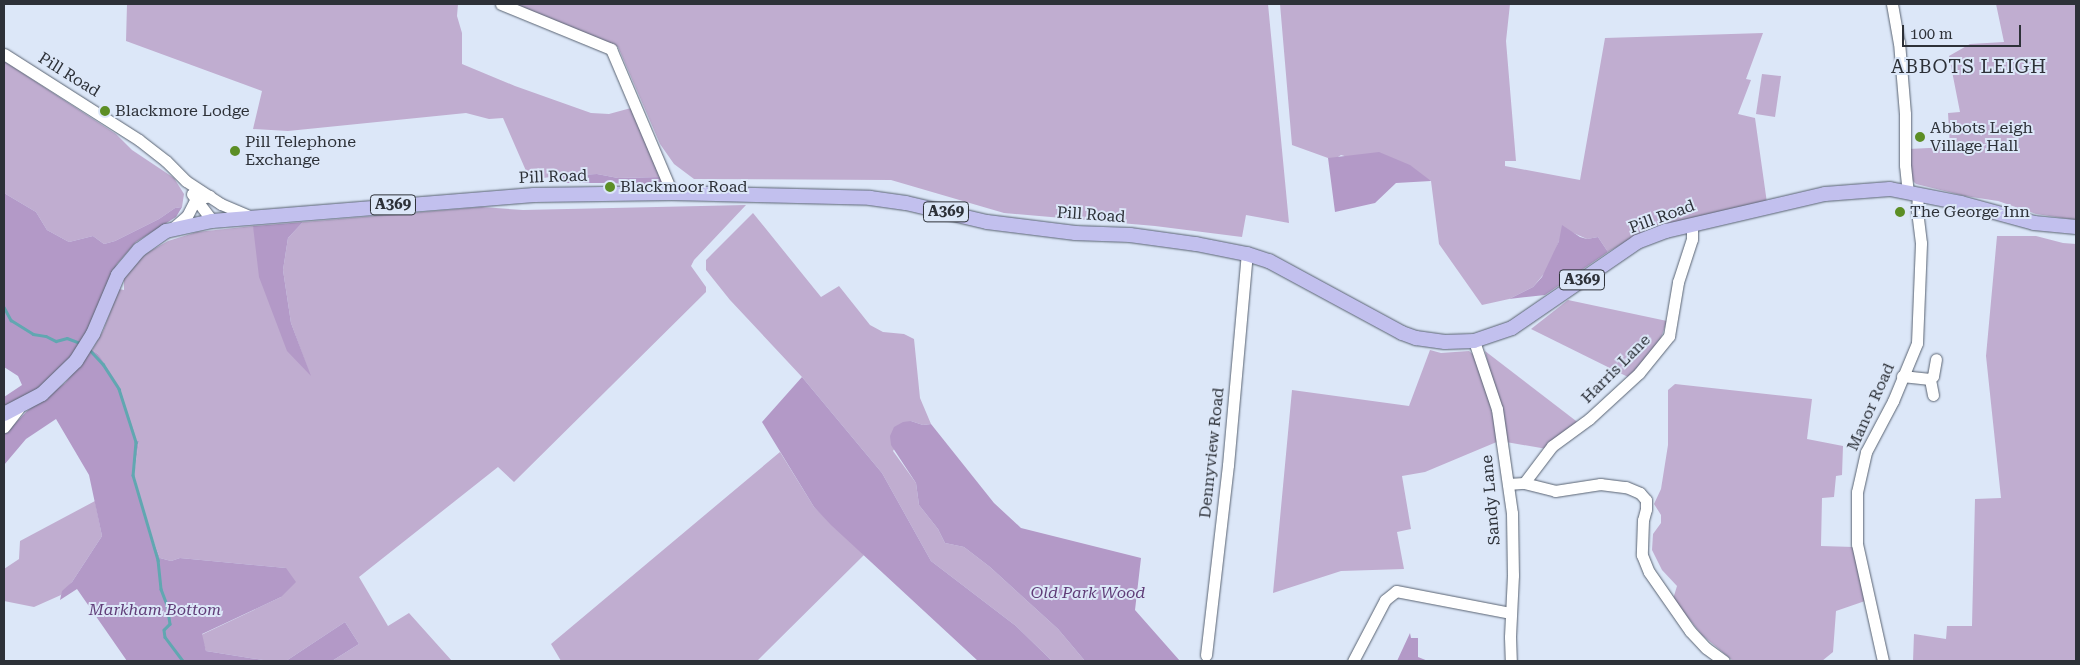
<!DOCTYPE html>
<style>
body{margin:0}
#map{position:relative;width:2080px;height:665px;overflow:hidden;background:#dce7f8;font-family:"Roboto Serif",serif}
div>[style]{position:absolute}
.green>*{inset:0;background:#c0add0}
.forest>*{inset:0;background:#b399c7}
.stream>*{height:2.5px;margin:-1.25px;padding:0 1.25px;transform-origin:1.25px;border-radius:1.25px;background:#61a7b1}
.roads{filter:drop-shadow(0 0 1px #596372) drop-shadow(0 0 1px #596372)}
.minor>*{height:11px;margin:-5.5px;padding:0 5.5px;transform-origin:5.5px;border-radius:5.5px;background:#fff}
.major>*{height:14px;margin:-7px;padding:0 7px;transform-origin:7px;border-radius:7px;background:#c2c0ee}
.dots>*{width:14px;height:14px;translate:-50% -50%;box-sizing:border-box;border:2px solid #dce7f8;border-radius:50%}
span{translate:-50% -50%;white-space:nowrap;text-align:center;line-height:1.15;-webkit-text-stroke:4px #dce7f8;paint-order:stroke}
.shield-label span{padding:1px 4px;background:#dce7f8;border:1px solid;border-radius:4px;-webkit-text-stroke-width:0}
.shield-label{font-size:15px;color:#2d3138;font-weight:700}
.street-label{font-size:16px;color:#2d3138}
.poi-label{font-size:16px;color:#2d3138}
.left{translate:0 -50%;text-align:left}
.park-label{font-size:16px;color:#603d78;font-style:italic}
.quarter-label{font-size:19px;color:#2d3138;letter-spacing:1px}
.frame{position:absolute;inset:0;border:5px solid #2d3138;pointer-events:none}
.scale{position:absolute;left:1902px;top:25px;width:119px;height:22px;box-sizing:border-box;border:2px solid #2d3138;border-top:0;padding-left:6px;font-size:15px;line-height:18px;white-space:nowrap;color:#2d3138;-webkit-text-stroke:4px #dce7f8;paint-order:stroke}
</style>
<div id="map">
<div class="green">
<i style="clip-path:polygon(127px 4px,458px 4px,457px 16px,462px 33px,462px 64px,515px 86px,591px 113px,609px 114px,631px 108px,661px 177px,618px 178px,597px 174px,564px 175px,530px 180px,503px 118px,489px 119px,466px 113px,288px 131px,253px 129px,262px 91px,126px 41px)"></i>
<i style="clip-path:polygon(512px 4px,1268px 4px,1289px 223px,1246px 215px,1242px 237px,1155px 226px,1004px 213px,891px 180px,694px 179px,674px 164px,660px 144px,618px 47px)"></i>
<i style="clip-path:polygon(1280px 4px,1510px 4px,1506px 41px,1516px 161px,1505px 161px,1505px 166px,1580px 180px,1605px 38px,1763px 33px,1746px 79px,1751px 80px,1738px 114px,1755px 118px,1767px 203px,1651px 227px,1608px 252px,1598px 237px,1587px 239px,1569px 231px,1559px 241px,1548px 269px,1533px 287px,1509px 299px,1482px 305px,1439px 244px,1431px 181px,1341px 155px,1335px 159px,1328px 158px,1292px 145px)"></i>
<i style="clip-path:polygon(1996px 4px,2076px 4px,2076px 220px,2036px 214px,1998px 201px,1965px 196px,1916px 184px,1910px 178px,1908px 149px,1950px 147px,1948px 113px,1960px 112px,1949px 56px,1970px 44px,2004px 42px)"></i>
<i style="clip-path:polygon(4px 61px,116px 134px,132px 150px,174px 178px,184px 194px,182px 207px,175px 208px,159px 219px,115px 241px,104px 244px,93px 236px,69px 242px,47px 230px,36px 212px,4px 193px)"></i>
<i style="clip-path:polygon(1762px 74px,1781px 76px,1775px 117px,1756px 114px)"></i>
<i style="clip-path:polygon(746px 205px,694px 260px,691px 266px,706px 287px,706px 292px,514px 482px,498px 467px,359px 577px,388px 626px,409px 613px,452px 661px,332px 661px,359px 644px,345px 622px,286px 661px,269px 661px,206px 651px,201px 635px,281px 597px,286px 568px,180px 558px,171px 561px,160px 558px,149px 530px,134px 474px,139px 441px,137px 441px,98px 354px,92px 350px,103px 331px,119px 289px,124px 290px,124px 279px,133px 266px,147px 253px,168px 241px,197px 232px,253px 226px,310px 375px,291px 323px,283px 270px,288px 238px,303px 222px,482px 207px,523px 210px)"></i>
<i style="clip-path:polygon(753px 213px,821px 297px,839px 286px,870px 325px,883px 332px,904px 334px,914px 339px,920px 398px,931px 424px,923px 425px,911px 421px,893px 451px,916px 483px,919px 505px,938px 529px,945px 543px,964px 547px,990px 567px,1058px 629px,1085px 661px,1052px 661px,1016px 626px,931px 561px,882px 473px,802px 377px,730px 300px,706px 270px,706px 260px)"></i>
<i style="clip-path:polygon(1997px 236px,2036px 236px,2063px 243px,2076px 244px,2076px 661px,1913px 661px,1914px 634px,1946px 639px,1947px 626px,1972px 626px,1975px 499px,2001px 498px,1986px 356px)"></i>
<i style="clip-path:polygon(1568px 300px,1667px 321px,1661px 338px,1630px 378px,1531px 329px)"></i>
<i style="clip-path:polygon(1430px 350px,1441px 353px,1469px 351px,1475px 356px,1486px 389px,1499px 441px,1425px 472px,1402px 476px,1411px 529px,1397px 532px,1404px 569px,1341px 571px,1273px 593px,1292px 390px,1409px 406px)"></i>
<i style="clip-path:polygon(1485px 351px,1580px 424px,1547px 449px,1506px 442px)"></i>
<i style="clip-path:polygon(1675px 384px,1812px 399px,1807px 439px,1843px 446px,1842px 475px,1836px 476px,1834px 497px,1822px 498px,1821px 546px,1854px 547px,1865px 601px,1836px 611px,1833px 652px,1822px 661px,1733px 661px,1702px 635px,1673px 599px,1677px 586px,1662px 570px,1652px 550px,1653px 534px,1661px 523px,1661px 515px,1654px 504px,1661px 489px,1668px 445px,1668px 390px)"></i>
<i style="clip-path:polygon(780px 452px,814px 507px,864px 555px,757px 661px,561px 661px,551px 644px)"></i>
<i style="clip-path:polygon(95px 501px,102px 536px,72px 582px,61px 595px,34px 607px,4px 601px,4px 569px,19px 559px,20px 541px)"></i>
</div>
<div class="forest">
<i style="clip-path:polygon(1379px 152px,1410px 165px,1431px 181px,1396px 183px,1375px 203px,1335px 212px,1328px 158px)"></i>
<i style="clip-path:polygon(597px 174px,618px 178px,661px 177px,663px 186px,640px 187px,614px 183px,557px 183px,554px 176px)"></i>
<i style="clip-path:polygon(4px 193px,36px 212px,47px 230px,69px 242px,93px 236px,104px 244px,115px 241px,159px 219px,175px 208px,182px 207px,176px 217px,136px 242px,117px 264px,107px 284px,87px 331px,71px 357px,38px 389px,4px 410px,4px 397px,22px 385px,18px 376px,4px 367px)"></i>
<i style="clip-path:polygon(303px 222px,288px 238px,283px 270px,291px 323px,311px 376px,287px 351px,259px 277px,253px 226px)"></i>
<i style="clip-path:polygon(1562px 225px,1580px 237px,1587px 239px,1598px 237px,1608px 252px,1545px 295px,1509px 299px,1533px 287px,1542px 277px,1559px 241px)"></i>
<i style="clip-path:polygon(92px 350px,98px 354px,119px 386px,137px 441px,139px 441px,134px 474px,149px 530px,160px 558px,171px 561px,180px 558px,286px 568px,296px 582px,281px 597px,202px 634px,206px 651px,269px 661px,286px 661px,345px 622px,359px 644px,332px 661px,127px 661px,77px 589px,60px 600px,62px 591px,72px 582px,102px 536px,89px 475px,56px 419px,26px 439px,4px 465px,4px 435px,27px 411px,65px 383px)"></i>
<i style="clip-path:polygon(802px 377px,882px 473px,931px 561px,1016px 626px,1052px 661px,978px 661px,831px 525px,814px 507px,762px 422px)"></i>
<i style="clip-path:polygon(911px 421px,923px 425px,931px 424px,994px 503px,1021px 528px,1141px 558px,1135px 610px,1180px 661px,1085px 661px,1058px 629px,990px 567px,964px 547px,945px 543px,938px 529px,919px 505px,916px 483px,891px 445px,890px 436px,894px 427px,903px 422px)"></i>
<i style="clip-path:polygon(1410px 633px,1411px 638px,1418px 638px,1418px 657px,1428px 661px,1397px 661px)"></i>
</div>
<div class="stream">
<i style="left:4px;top:307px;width:15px;rotate:62deg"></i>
<i style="left:11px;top:320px;width:26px;rotate:32deg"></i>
<i style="left:33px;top:334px;width:13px;rotate:9deg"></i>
<i style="left:46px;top:336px;width:11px;rotate:27deg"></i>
<i style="left:56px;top:341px;width:11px;rotate:-15deg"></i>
<i style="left:67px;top:338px;width:14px;rotate:21deg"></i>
<i style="left:89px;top:349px;width:21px;rotate:47deg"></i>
<i style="left:103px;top:364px;width:30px;rotate:57deg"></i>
<i style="left:119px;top:389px;width:56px;rotate:72.2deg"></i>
<i style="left:136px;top:442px;width:33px;rotate:95deg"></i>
<i style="left:133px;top:475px;width:89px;rotate:73.6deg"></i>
<i style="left:158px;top:560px;width:29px;rotate:84deg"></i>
<i style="left:161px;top:589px;width:17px;rotate:69deg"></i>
<i style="left:167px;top:605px;width:19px;rotate:81deg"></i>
<i style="left:170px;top:624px;width:8px;rotate:135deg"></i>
<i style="left:164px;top:630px;width:7px;rotate:82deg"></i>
<i style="left:165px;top:637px;width:30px;rotate:53deg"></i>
</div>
<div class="roads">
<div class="minor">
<i style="left:501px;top:4px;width:119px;rotate:22.2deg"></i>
<i style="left:611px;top:49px;width:156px;rotate:67deg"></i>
<i style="left:1892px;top:4px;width:39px;rotate:80deg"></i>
<i style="left:1899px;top:42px;width:72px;rotate:85.2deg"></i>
<i style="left:1905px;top:114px;width:51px;rotate:90deg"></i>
<i style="left:1905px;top:165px;width:27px;rotate:84deg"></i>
<i style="left:4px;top:54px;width:160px;rotate:32.5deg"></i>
<i style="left:139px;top:140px;width:34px;rotate:38deg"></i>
<i style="left:166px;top:161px;width:28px;rotate:45deg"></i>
<i style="left:186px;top:181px;width:42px;rotate:33.3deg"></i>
<i style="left:221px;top:204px;width:34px;rotate:23deg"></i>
<i style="left:192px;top:194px;width:34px;rotate:53deg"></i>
<i style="left:173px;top:228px;width:18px;rotate:-41deg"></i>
<i style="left:187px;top:216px;width:18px;rotate:-63deg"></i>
<i style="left:195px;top:200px;width:15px;rotate:-16deg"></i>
<i style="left:1474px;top:341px;width:72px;rotate:71.3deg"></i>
<i style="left:1497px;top:409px;width:105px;rotate:81.8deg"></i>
<i style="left:1512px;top:513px;width:62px;rotate:89.1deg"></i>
<i style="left:1513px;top:575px;width:62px;rotate:92.8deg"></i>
<i style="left:1510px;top:637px;width:24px;rotate:88deg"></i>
<i style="left:1902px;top:376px;width:28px;rotate:6deg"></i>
<i style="left:1933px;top:395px;width:16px;rotate:-101deg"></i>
<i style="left:1930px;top:379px;width:4px;rotate:-45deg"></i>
<i style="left:1933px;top:376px;width:17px;rotate:-80deg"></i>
<i style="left:4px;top:427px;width:24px;rotate:-52deg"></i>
<i style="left:1524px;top:483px;width:46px;rotate:-52.9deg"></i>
<i style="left:1552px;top:446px;width:46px;rotate:-36.1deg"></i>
<i style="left:1589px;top:419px;width:68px;rotate:-42.6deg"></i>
<i style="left:1639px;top:373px;width:48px;rotate:-51deg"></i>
<i style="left:1669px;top:336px;width:55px;rotate:-80.5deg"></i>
<i style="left:1678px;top:282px;width:45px;rotate:-72deg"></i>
<i style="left:1692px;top:239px;width:15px;rotate:-90deg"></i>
<i style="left:1508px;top:484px;width:16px;rotate:-4deg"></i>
<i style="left:1524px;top:483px;width:32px;rotate:14deg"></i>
<i style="left:1555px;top:491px;width:46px;rotate:-8.8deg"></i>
<i style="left:1600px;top:484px;width:26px;rotate:7deg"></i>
<i style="left:1626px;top:487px;width:15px;rotate:23deg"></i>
<i style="left:1640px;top:493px;width:9px;rotate:49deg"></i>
<i style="left:1646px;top:500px;width:9px;rotate:90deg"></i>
<i style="left:1646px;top:509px;width:11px;rotate:105deg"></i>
<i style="left:1643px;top:520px;width:35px;rotate:92deg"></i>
<i style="left:1642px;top:555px;width:18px;rotate:68deg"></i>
<i style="left:1649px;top:572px;width:72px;rotate:55.2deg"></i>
<i style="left:1690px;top:631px;width:23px;rotate:47deg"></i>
<i style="left:1706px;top:648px;width:22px;rotate:36deg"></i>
<i style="left:1206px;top:655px;width:191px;rotate:-83.4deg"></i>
<i style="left:1228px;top:465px;width:212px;rotate:-84.9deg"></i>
<i style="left:1353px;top:661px;width:69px;rotate:-62.3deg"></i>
<i style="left:1385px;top:600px;width:14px;rotate:-39deg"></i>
<i style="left:1396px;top:591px;width:116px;rotate:10.9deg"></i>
<i style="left:1883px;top:661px;width:120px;rotate:-102.5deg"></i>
<i style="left:1857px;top:544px;width:52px;rotate:-90deg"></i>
<i style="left:1857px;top:492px;width:41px;rotate:-77.3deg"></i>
<i style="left:1866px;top:452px;width:58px;rotate:-62.1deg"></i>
<i style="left:1893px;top:401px;width:63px;rotate:-67.5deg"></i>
<i style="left:1917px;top:343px;width:100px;rotate:-87.7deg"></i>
<i style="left:1921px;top:243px;width:33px;rotate:-97deg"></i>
<i style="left:1917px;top:210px;width:16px;rotate:-86deg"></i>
</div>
<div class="major">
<i style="left:4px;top:414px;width:43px;rotate:-27.8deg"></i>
<i style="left:42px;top:394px;width:47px;rotate:-44.1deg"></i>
<i style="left:76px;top:361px;width:32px;rotate:-58deg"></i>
<i style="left:93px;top:334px;width:64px;rotate:-67deg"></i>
<i style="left:118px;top:275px;width:33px;rotate:-50deg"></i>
<i style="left:139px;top:250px;width:33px;rotate:-35deg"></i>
<i style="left:166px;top:231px;width:47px;rotate:-12.3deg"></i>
<i style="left:212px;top:221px;width:323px;rotate:-4.6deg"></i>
<i style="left:534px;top:195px;width:138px;rotate:-0.8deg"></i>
<i style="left:672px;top:193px;width:198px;rotate:1.4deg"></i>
<i style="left:870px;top:198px;width:36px;rotate:8deg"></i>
<i style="left:906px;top:203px;width:83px;rotate:13.2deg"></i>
<i style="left:987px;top:222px;width:89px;rotate:7.1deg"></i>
<i style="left:1075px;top:233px;width:55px;rotate:2.1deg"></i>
<i style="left:1130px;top:235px;width:67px;rotate:7.8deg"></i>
<i style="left:1196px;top:244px;width:52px;rotate:11.1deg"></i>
<i style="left:1247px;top:254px;width:23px;rotate:18deg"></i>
<i style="left:1269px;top:261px;width:151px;rotate:28.4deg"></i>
<i style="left:1402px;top:333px;width:15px;rotate:20deg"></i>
<i style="left:1416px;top:338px;width:29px;rotate:8deg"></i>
<i style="left:1445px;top:342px;width:29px;rotate:-2deg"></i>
<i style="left:1474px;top:341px;width:40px;rotate:-18.9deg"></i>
<i style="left:1512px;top:328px;width:152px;rotate:-34.5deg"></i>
<i style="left:1637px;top:242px;width:31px;rotate:-21deg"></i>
<i style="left:1666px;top:231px;width:163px;rotate:-13.1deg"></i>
<i style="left:1825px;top:194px;width:65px;rotate:-4.4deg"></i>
<i style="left:1890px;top:189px;width:72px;rotate:11.2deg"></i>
<i style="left:1961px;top:203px;width:76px;rotate:15.3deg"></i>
<i style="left:2034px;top:223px;width:42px;rotate:5.4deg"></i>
</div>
</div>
<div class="dots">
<i style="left:105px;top:111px;background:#5c8e25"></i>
<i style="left:1920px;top:137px;background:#5c8e25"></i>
<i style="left:235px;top:151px;background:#5c8e25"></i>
<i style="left:610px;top:187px;background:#5c8e25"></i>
<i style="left:1900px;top:212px;background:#5c8e25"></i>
</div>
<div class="shield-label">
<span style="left:393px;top:205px">A369</span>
<span style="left:946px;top:212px">A369</span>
<span style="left:1582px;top:280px">A369</span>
</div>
<div class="street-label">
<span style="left:69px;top:75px;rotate:32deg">Pill Road</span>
<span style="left:553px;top:177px;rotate:-2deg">Pill Road</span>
<span style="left:1091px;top:215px;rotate:4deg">Pill Road</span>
<span style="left:1662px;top:217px;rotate:-20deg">Pill Road</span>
<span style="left:1616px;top:369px;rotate:-45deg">Harris Lane</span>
<span style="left:1871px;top:407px;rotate:-66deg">Manor Road</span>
<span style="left:1212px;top:453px;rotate:-84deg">Dennyview Road</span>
<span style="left:1491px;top:500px;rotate:-95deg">Sandy Lane</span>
</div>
<div class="poi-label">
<span class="left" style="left:115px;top:111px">Blackmore Lodge</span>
<span class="left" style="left:1930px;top:137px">Abbots Leigh<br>Village Hall</span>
<span class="left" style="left:245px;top:151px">Pill Telephone<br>Exchange</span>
<span class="left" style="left:620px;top:187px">Blackmoor Road</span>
<span class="left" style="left:1910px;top:212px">The George Inn</span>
</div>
<div class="park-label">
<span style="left:1088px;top:593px">Old Park Wood</span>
<span style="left:155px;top:610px">Markham Bottom</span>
</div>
<div class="quarter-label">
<span style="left:1969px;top:67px">ABBOTS LEIGH</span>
</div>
<div class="frame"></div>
<div class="scale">100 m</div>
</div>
